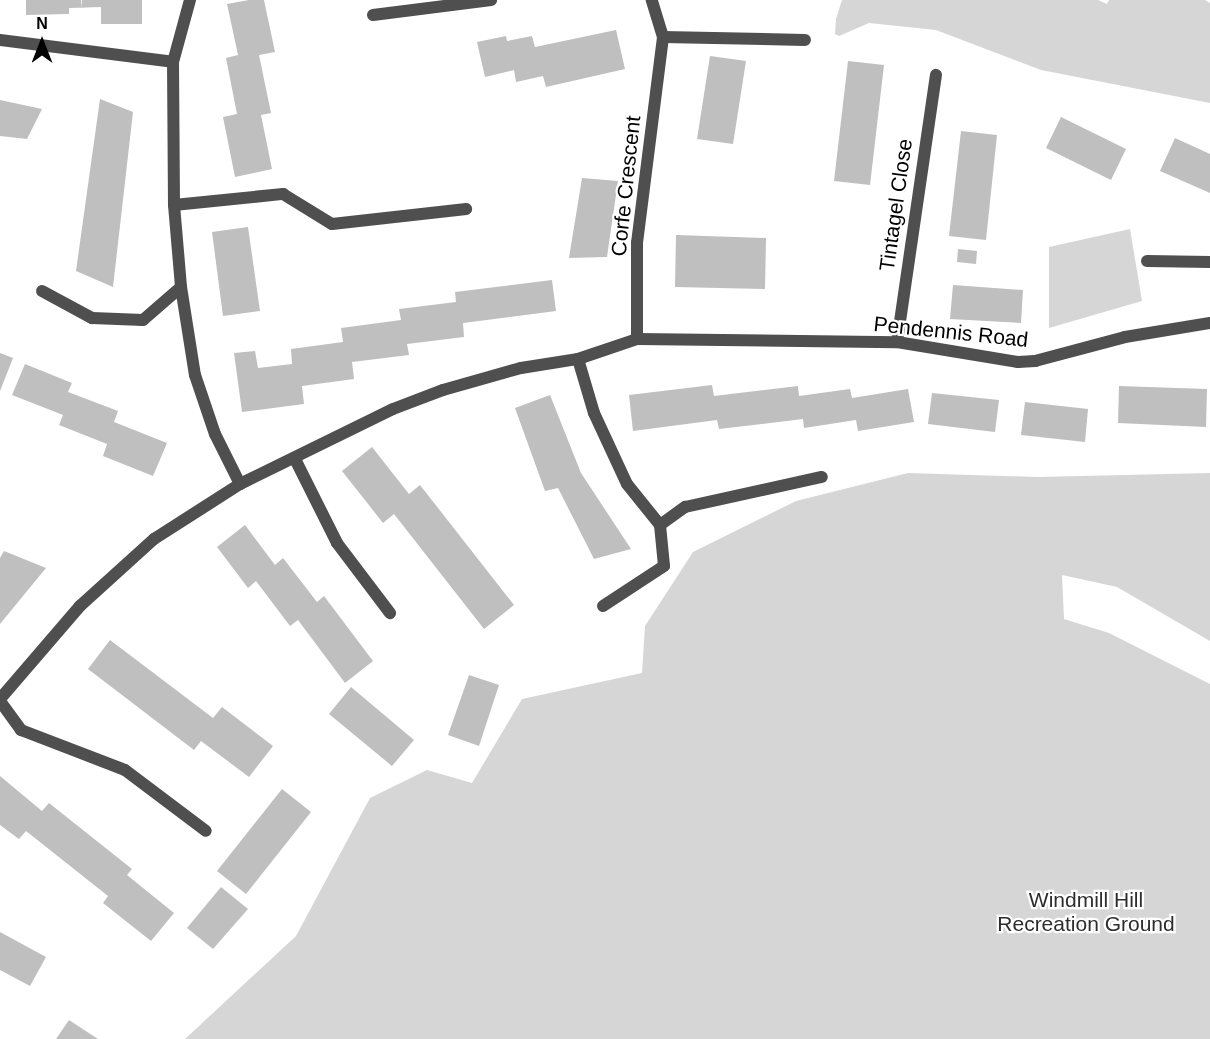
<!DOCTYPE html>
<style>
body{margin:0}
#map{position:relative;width:1210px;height:1039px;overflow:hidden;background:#fff;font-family:Arial,sans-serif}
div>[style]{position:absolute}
.green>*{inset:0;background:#d6d6d6}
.building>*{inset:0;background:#bfbfbf}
.service>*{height:12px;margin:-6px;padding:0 6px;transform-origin:6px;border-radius:6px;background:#4f4f4f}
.minor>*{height:12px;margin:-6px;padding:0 6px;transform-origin:6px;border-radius:6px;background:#4f4f4f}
span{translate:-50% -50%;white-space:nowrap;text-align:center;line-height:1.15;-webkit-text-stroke:4.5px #fff;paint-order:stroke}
.street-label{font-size:21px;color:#000}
.park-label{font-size:21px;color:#2d2d2d}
.north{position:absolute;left:12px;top:12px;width:60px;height:60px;-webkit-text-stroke:4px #fff;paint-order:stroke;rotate:0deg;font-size:16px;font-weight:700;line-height:24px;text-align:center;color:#000}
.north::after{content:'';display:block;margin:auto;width:21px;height:27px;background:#000;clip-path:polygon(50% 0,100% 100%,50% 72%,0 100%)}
</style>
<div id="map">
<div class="green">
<i style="clip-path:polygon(842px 0,1098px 0,1107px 4px,1109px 0,1205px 0,1210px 3px,1210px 103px,1041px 70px,936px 30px,869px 23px,839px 36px,835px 34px,836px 19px)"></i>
<i style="clip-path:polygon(1130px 229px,1142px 301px,1049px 328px,1049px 247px)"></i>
<i style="clip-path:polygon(908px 473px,1038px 477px,1210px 473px,1210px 641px,1117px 587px,1062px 575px,1064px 619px,1109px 633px,1210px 684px,1210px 1039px,185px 1039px,296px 936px,370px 798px,427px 770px,472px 783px,522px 699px,642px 673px,645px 626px,693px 552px,796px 501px)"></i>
</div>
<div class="building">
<i style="clip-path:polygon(26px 0,81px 0,81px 8px,82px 0,142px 0,142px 24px,101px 24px,101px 7px,69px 8px,69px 14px,26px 15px)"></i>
<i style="clip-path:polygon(249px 0,264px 0,275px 52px,259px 55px,271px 113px,261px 115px,272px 169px,235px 177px,223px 117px,237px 114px,226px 58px,238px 55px,227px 4px)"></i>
<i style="clip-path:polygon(616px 30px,625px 69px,546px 87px,543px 76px,516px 82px,514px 70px,485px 77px,477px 42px,506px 36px,507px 41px,532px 36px,535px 47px)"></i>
<i style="clip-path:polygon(710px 56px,746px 61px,733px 144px,697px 139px)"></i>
<i style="clip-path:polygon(848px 61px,884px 65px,870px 185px,834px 181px)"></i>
<i style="clip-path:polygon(100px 99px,133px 112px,113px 287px,76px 271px)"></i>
<i style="clip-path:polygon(0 100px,42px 109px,27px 139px,0 136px)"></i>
<i style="clip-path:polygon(1061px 117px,1126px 149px,1111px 180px,1046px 148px)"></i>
<i style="clip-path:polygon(961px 131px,997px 135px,986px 240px,949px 236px)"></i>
<i style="clip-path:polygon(1175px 138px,1210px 154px,1210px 193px,1160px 171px)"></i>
<i style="clip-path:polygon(582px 178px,618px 181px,607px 257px,569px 258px)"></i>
<i style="clip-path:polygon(248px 227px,260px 311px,223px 316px,212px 232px)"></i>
<i style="clip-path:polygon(676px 235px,766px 238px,765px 289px,675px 287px)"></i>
<i style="clip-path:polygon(958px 249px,977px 251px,976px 264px,957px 262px)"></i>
<i style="clip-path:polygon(552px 280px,556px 311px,463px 323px,464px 337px,407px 344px,409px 355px,352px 362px,354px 379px,302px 386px,304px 404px,242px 412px,234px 353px,255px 351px,258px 368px,292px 364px,291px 349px,343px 342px,341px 328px,401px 320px,399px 309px,456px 302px,455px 292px)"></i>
<i style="clip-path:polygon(953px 285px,1023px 290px,1021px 323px,950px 319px)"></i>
<i style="clip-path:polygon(0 353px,13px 358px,0 391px)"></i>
<i style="clip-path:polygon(25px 364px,72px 383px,68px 392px,118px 411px,114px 422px,167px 443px,153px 476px,103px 456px,107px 444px,59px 425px,63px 415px,12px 395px)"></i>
<i style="clip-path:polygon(712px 385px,714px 396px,798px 386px,799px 396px,850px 389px,852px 398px,908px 389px,914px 422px,858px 431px,856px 420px,804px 428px,803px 419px,719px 429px,717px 420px,633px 431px,629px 395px)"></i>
<i style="clip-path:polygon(1119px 386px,1207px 389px,1206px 427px,1118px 423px)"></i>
<i style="clip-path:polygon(932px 393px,999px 400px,995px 432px,928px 424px)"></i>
<i style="clip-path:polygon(550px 395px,581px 473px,631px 549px,594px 559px,558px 488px,545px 491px,515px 408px)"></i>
<i style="clip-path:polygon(1025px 402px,1088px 409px,1085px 442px,1021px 435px)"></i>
<i style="clip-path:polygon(372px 447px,409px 494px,420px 485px,514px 605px,484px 629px,394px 514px,383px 523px,342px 471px)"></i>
<i style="clip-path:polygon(245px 525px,275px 565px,283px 558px,317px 602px,324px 596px,373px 661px,345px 683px,298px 620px,290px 626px,256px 581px,248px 588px,217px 547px)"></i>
<i style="clip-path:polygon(4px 551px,46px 568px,0 624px,0 558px)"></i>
<i style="clip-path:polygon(110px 640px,213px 718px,222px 707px,273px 746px,249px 777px,201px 741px,194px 750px,88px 669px)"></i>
<i style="clip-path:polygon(469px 675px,499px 685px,479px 746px,448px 735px)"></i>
<i style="clip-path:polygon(351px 687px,414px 740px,392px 766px,329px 714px)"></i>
<i style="clip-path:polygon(0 776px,42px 811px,49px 803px,132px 869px,127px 875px,174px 913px,151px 941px,103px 903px,108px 896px,26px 831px,19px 839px,0 825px)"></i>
<i style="clip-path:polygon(282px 789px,311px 812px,246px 894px,217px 871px)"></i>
<i style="clip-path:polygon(221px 887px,248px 909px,213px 949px,187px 928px)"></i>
<i style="clip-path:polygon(0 932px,46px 957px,30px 986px,0 970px)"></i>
<i style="clip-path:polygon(69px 1020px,98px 1039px,56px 1039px)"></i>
</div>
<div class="service">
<i style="left:660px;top:525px;width:31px;rotate:-36deg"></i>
<i style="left:685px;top:507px;width:140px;rotate:-12.4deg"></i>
</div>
<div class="minor">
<i style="left:190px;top:0;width:64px;rotate:105.3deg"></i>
<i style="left:173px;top:62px;width:143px;rotate:89.6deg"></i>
<i style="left:174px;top:205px;width:82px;rotate:85.1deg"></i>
<i style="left:181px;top:287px;width:89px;rotate:81deg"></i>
<i style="left:195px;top:375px;width:62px;rotate:71.3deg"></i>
<i style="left:215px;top:434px;width:56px;rotate:63.4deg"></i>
<i style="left:373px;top:15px;width:119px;rotate:-7.2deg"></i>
<i style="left:663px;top:37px;width:142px;rotate:1.2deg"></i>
<i style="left:0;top:40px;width:174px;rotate:7.2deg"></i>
<i style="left:174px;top:205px;width:110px;rotate:-5.8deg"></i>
<i style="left:283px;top:194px;width:57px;rotate:31.5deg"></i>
<i style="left:332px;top:224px;width:135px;rotate:-6.4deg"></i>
<i style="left:1147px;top:261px;width:63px;rotate:0.9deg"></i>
<i style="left:42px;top:291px;width:57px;rotate:28.4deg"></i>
<i style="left:92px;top:318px;width:51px;rotate:2.2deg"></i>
<i style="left:143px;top:320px;width:50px;rotate:-41deg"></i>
<i style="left:637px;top:339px;width:96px;rotate:-90deg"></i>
<i style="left:637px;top:243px;width:208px;rotate:-82.8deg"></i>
<i style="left:663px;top:37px;width:39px;rotate:-107deg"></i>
<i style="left:897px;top:342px;width:270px;rotate:-81.7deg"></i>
<i style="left:578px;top:359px;width:56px;rotate:73.5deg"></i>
<i style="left:594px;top:413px;width:78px;rotate:65.1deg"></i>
<i style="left:627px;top:484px;width:53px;rotate:51.2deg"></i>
<i style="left:660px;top:525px;width:41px;rotate:84.4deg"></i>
<i style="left:664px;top:566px;width:73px;rotate:146.7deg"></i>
<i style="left:295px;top:459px;width:94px;rotate:63.4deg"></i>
<i style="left:337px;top:543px;width:88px;rotate:52.9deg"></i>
<i style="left:0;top:699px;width:123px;rotate:-49.3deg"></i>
<i style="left:80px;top:606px;width:100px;rotate:-42.2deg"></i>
<i style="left:154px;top:539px;width:102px;rotate:-32.6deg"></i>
<i style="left:240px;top:484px;width:170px;rotate:-26.1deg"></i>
<i style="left:393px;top:409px;width:53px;rotate:-20.8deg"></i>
<i style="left:443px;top:390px;width:81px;rotate:-15.8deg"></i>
<i style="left:521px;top:368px;width:58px;rotate:-9deg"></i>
<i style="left:578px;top:359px;width:62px;rotate:-18.7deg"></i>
<i style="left:637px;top:339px;width:260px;rotate:0.7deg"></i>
<i style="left:897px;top:342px;width:123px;rotate:9.4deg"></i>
<i style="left:1018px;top:362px;width:17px;rotate:-3deg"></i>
<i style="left:1035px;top:361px;width:93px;rotate:-14.9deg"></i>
<i style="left:1125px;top:337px;width:86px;rotate:-9.4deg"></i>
<i style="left:0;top:701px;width:36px;rotate:54deg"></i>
<i style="left:21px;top:730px;width:111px;rotate:21deg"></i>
<i style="left:125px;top:770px;width:101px;rotate:37deg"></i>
</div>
<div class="street-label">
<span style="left:626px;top:186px;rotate:-84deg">Corfe Crescent</span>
<span style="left:896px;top:205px;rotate:-82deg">Tintagel Close</span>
<span style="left:951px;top:332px;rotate:6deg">Pendennis Road</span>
</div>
<div class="park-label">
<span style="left:1086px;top:912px">Windmill Hill<br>Recreation Ground</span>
</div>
<div class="north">N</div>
</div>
